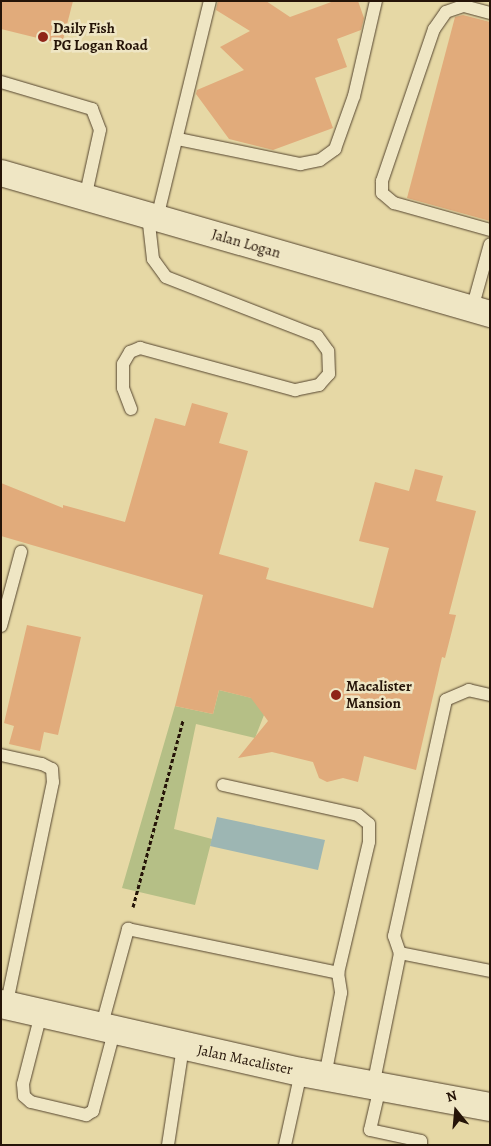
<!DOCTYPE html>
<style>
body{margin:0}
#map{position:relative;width:491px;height:1146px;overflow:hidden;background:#e6d8a5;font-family:Alegreya,serif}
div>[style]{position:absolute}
.green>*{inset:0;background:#b5bf86}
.water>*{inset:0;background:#9db6b3}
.building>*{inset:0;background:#e1ab7b}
.path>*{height:3px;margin-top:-1.5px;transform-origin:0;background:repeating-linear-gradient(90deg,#251408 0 4px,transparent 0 6.5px)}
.roads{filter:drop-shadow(0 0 1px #55452f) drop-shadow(0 0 1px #55452f)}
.lane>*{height:12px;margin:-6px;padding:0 6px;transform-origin:6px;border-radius:6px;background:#efe6c4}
.street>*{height:26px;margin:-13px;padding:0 13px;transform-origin:13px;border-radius:13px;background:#efe6c4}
.secondary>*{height:28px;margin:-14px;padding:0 14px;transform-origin:14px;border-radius:14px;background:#efe6c4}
.dots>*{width:14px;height:14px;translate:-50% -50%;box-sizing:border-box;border:2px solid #efe6c4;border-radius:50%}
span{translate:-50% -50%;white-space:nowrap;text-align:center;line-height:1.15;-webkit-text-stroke:5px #efe6c4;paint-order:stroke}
.poi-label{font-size:15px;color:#251408;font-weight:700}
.left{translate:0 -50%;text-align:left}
.street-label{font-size:15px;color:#251408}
.frame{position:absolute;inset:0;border:2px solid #251408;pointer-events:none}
.north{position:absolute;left:431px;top:1086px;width:50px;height:50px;-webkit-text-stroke:4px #efe6c4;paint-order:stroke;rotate:343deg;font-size:14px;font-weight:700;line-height:20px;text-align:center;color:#251408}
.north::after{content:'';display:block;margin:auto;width:18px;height:22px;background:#251408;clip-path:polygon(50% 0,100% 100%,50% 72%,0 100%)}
</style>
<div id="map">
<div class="green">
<i style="clip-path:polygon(219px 690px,260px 700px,264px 715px,255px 738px,196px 724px,174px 829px,212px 839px,195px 905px,122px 888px,175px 706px,213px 714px)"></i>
</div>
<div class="water">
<i style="clip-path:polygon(217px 817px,325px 840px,318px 870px,210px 846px)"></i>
</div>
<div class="building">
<i style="clip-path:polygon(1px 1px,73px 1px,62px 44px,1px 29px)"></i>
<i style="clip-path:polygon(218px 1px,266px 1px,290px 17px,334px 1px,358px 1px,364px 18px,361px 30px,337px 39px,347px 67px,315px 78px,333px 128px,273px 150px,229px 139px,196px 94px,197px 90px,244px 70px,220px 47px,250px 31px,216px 10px)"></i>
<i style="clip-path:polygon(463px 15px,490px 22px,490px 221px,407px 198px,455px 17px)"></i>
<i style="clip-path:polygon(192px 403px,228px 413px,219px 443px,248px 451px,219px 554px,269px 568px,266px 579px,373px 608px,389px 548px,359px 541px,375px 482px,409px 491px,415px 469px,443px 476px,436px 501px,476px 511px,449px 614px,456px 615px,445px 658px,442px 657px,416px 770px,364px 756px,358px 782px,343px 778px,327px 782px,319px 778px,313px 762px,272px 752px,238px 758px,268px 721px,251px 698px,219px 690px,213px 714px,175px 706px,203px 595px,1px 536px,1px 483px,63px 508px,63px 505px,125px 522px,155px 418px,185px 426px)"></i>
<i style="clip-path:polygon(27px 625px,81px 637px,58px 735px,44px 732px,40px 751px,9px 744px,14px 726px,4px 723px)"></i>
</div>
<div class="path">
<i style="left:133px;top:907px;width:193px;rotate:-75deg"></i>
</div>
<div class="roads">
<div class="lane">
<i style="left:490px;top:13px;width:28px;rotate:-165deg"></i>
<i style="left:463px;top:6px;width:18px;rotate:161deg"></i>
<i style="left:446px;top:12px;width:21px;rotate:125deg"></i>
<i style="left:434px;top:29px;width:161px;rotate:108.9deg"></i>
<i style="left:382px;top:181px;width:12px;rotate:90deg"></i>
<i style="left:382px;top:193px;width:16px;rotate:40deg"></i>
<i style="left:394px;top:203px;width:100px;rotate:15.7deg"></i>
<i style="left:1px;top:82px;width:95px;rotate:16.5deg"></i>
<i style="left:92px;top:109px;width:22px;rotate:69deg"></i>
<i style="left:100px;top:130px;width:70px;rotate:102.4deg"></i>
<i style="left:178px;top:139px;width:125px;rotate:11.6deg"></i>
<i style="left:300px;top:164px;width:20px;rotate:-11deg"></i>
<i style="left:320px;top:160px;width:19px;rotate:-36deg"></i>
<i style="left:335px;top:149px;width:56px;rotate:-70.3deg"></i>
<i style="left:354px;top:96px;width:98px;rotate:-77deg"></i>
<i style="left:157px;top:218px;width:223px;rotate:-76.3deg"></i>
<i style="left:472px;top:309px;width:67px;rotate:-74.5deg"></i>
<i style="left:131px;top:409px;width:22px;rotate:-111deg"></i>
<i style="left:123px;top:388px;width:24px;rotate:-90deg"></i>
<i style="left:123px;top:364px;width:14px;rotate:-60deg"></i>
<i style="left:130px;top:352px;width:11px;rotate:-22deg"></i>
<i style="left:140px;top:348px;width:161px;rotate:15.2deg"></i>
<i style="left:295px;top:390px;width:25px;rotate:-12deg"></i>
<i style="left:319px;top:385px;width:15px;rotate:-48deg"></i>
<i style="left:329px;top:374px;width:23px;rotate:-92deg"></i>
<i style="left:328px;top:351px;width:19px;rotate:-126deg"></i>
<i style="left:317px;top:336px;width:162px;rotate:-158.7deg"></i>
<i style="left:166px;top:277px;width:22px;rotate:-126deg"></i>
<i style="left:153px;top:259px;width:44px;rotate:-96.5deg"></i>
<i style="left:1px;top:626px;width:77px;rotate:-74.9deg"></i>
<i style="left:490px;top:695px;width:22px;rotate:-167deg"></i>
<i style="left:469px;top:690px;width:25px;rotate:157deg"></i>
<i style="left:446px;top:700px;width:242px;rotate:102.4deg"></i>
<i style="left:394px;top:936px;width:18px;rotate:71deg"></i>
<i style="left:400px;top:953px;width:92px;rotate:11.3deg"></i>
<i style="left:1px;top:755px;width:42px;rotate:12.4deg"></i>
<i style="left:42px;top:764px;width:11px;rotate:27deg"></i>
<i style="left:52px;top:769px;width:13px;rotate:86deg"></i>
<i style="left:53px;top:782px;width:229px;rotate:101.8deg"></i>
<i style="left:223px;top:785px;width:138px;rotate:12.5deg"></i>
<i style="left:358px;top:815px;width:14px;rotate:39deg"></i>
<i style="left:369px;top:824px;width:18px;rotate:90deg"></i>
<i style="left:369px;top:842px;width:135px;rotate:103.3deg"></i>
<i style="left:338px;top:973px;width:20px;rotate:81deg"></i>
<i style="left:341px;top:993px;width:85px;rotate:100.9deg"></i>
<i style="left:41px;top:1014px;width:72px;rotate:104.4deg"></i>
<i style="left:23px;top:1084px;width:12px;rotate:85deg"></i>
<i style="left:24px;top:1096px;width:9px;rotate:41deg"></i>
<i style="left:31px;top:1102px;width:57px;rotate:13.3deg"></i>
<i style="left:86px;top:1115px;width:8px;rotate:-30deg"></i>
<i style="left:93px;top:1111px;width:82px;rotate:-75.1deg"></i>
<i style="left:101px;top:1028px;width:103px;rotate:-74.7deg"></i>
<i style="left:128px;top:929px;width:215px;rotate:11.8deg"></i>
<i style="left:373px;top:1086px;width:136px;rotate:-78.5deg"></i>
<i style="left:380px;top:1087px;width:44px;rotate:103.1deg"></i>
<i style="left:370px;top:1130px;width:52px;rotate:12.2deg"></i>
<i style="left:421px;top:1141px;width:4px;rotate:90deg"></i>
<i style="left:168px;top:1145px;width:99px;rotate:-81.3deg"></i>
<i style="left:285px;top:1145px;width:75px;rotate:-77.6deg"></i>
</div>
<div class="street">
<i style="left:1px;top:173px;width:509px;rotate:16.08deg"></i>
</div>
<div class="secondary">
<i style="left:1px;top:1004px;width:308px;rotate:12.8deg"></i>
<i style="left:301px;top:1072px;width:192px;rotate:10.5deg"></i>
</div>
</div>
<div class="dots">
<i style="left:43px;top:37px;background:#8f2418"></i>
<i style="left:336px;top:695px;background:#8f2418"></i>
</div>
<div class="poi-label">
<span class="left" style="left:53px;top:37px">Daily Fish<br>PG Logan Road</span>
<span class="left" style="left:346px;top:695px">Macalister<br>Mansion</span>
</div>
<div class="street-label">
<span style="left:246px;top:244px;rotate:16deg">Jalan Logan</span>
<span style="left:245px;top:1060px;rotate:12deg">Jalan Macalister</span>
</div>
<div class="frame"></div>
<div class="north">N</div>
</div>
